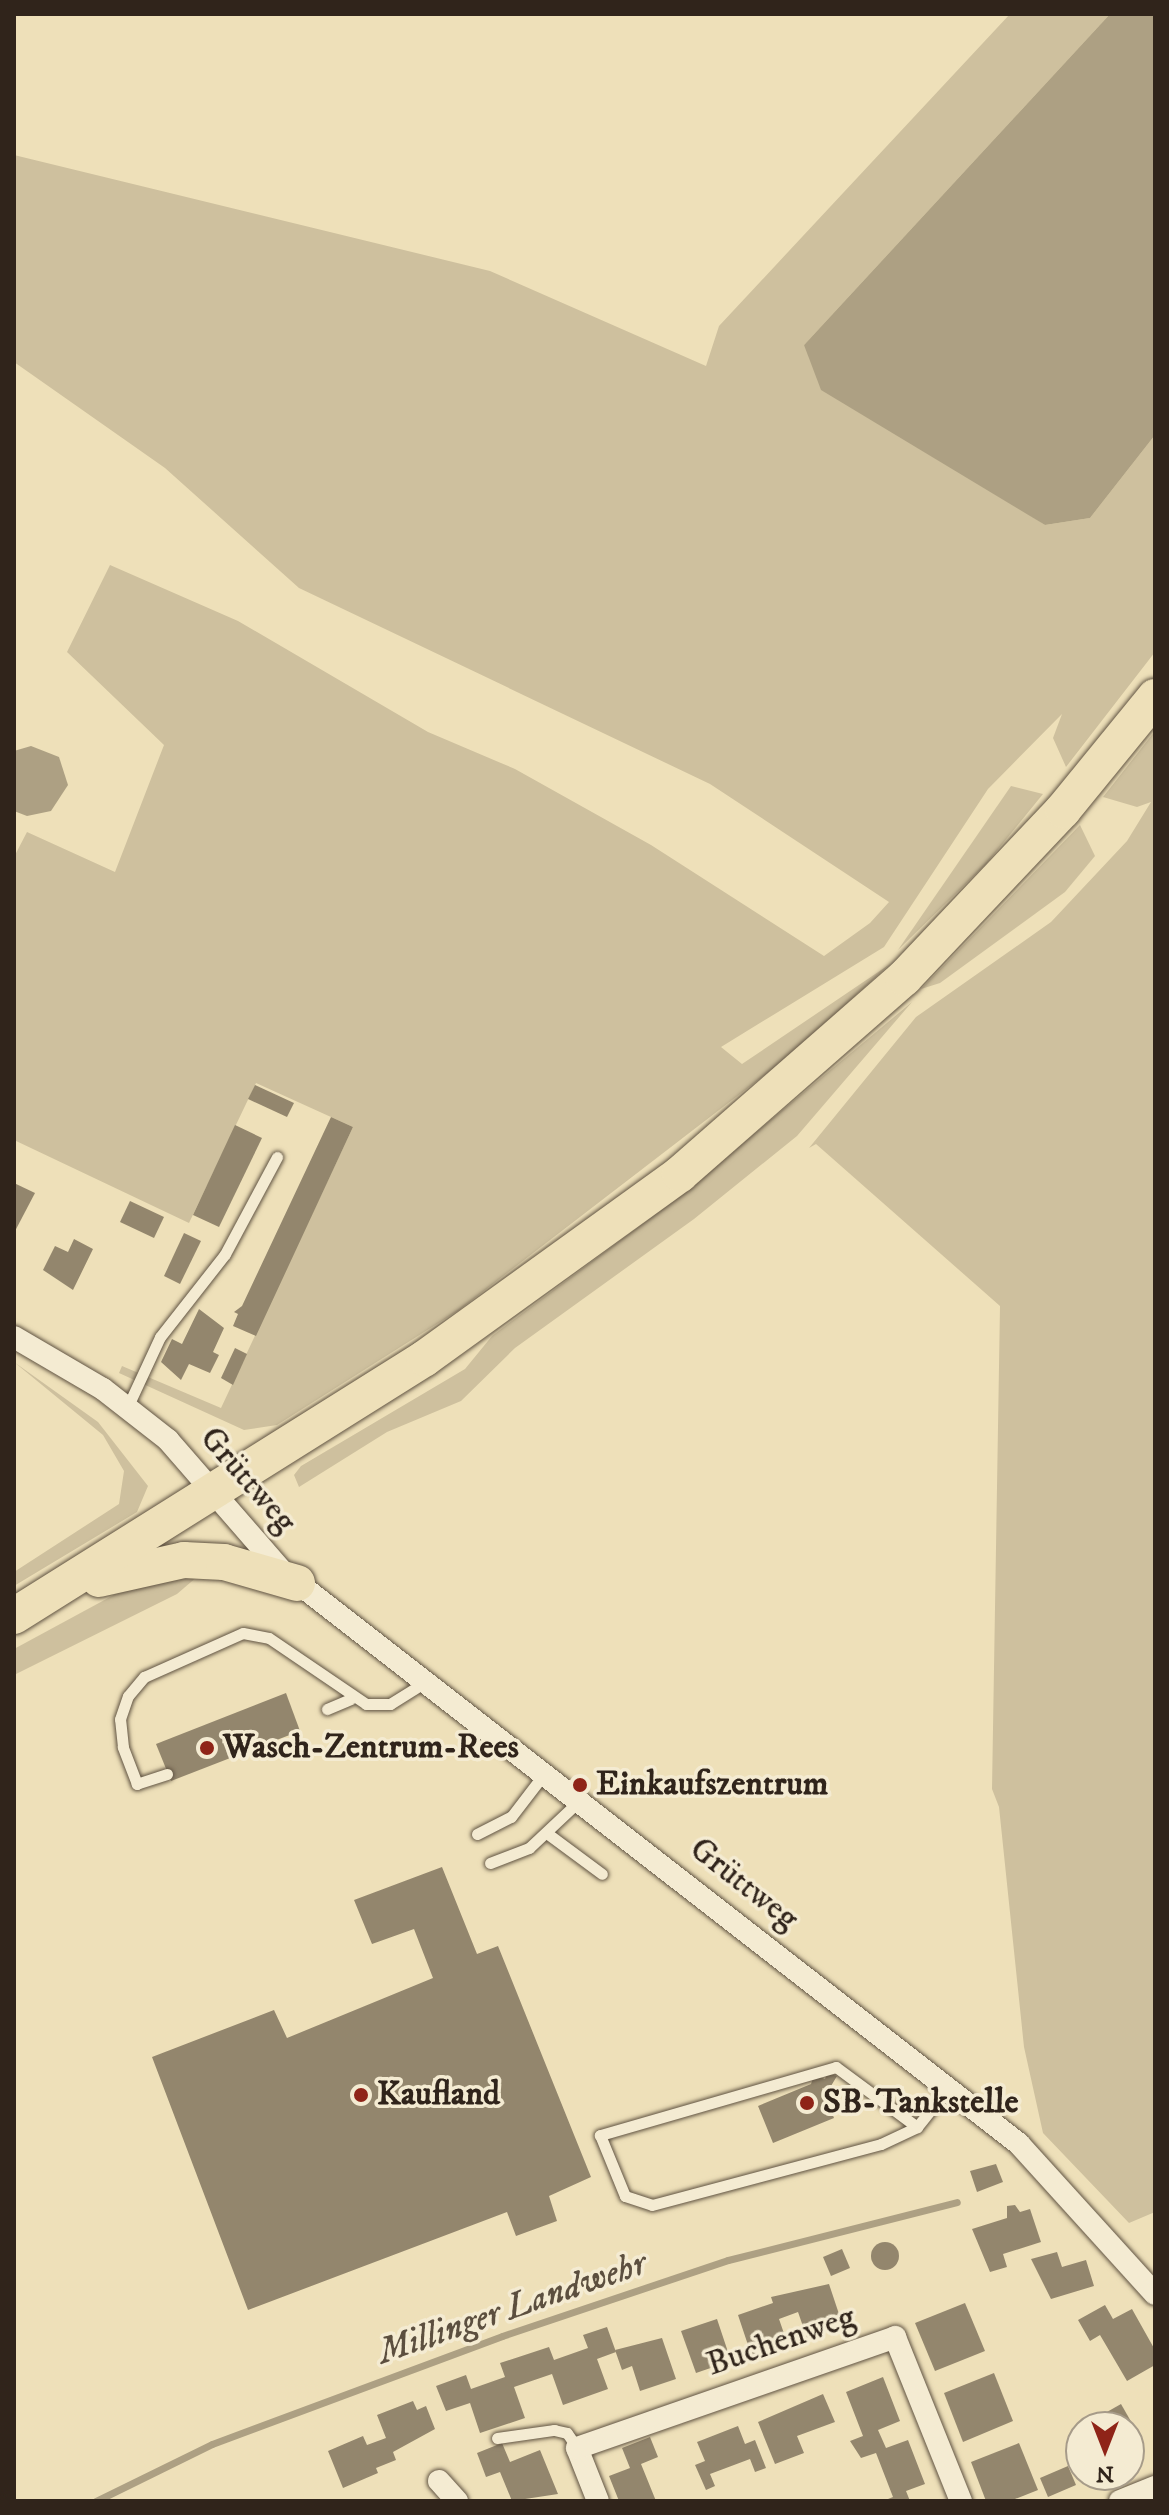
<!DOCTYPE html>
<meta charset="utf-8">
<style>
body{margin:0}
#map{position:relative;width:1169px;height:2515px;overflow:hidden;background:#eee0b9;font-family:"IM FELL DW Pica",serif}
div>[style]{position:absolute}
.green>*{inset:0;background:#cec09e}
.water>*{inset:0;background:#ada083}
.stream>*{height:7px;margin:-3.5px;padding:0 3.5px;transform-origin:3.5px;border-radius:3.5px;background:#ada083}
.building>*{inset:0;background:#93866d}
.round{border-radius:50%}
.roads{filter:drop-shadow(0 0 2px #605342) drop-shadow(0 0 2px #605342)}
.service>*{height:11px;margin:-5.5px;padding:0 5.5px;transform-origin:5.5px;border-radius:5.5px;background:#f4ebd2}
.minor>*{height:22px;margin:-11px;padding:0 11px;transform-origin:11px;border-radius:11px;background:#f4ebd2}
.primary>*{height:36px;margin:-18px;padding:0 18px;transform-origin:18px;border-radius:18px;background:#eee0b9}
.dots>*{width:22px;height:22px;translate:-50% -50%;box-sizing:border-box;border:4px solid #f4ebd2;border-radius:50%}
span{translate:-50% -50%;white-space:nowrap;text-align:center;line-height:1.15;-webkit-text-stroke:7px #f4ebd2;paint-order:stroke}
.street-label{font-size:34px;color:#30241b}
.poi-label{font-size:34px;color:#30241b;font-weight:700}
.left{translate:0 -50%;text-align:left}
.water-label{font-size:36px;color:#5c4f3f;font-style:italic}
.frame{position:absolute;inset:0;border:16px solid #30241b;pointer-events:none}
.north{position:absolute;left:1065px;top:2411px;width:80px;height:80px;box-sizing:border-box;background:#f4ebd2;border:2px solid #a69b89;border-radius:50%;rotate:180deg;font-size:22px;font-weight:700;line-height:32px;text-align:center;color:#30241b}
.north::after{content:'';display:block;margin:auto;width:28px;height:36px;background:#8f2418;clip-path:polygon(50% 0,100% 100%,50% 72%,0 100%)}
</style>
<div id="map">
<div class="green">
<i style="clip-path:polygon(1010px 14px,1110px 14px,804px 345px,949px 462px,1045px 525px,1090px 518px,1155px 435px,1155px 652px,1066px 767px,1053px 738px,1062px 714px,988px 789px,884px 947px,721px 1047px,742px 1064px,890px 964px,857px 994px,796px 1051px,459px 1310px,277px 1425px,244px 1430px,119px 1373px,122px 1366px,221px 1408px,353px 1127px,256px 1083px,189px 1223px,14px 1140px,14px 857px,27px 832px,115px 872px,164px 745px,67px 652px,110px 565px,238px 621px,428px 732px,515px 769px,651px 845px,824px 956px,870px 923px,889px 902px,710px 784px,299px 588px,165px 468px,14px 362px,14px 155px,490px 271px,706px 366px,719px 326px)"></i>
<i style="clip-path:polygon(1155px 731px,1155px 2212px,1129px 2223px,1043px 2133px,1024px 2047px,999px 1807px,992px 1789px,1000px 1306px,816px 1144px,809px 1148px,916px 1017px,1051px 922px,1127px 841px,1151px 802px,1137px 807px,1103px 797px)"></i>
<i style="clip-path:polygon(1011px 786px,1043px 794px,986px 864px,898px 950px)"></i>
<i style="clip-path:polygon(1080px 825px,1095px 856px,1065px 892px,940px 983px,921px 989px)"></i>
<i style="clip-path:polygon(912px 1002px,797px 1136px,694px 1219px,515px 1348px,461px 1401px,387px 1432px,299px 1487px,294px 1475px,301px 1466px,465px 1369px,492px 1336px,676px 1199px)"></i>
<i style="clip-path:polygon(14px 1362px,98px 1422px,148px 1486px,137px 1512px,14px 1586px,14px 1572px,119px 1504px,124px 1471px,103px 1435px)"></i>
<i style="clip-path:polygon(205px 1570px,177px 1594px,14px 1675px,14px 1649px,134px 1584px)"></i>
</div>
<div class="water">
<i style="clip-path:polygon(1110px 14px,1155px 14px,1155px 435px,1090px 518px,1045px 525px,821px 390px,804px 345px)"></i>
<i style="clip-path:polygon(31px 746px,59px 757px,68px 785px,51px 811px,27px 816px,14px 811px,14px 751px)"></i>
</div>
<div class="stream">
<i style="left:96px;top:2501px;width:129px;rotate:-26.2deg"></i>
<i style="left:212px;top:2444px;width:309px;rotate:-20.4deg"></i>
<i style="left:502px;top:2336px;width:238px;rotate:-18.6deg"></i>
<i style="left:728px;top:2260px;width:236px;rotate:-14.2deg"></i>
</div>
<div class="building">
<i style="clip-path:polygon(255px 1085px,294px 1103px,287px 1117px,248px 1099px)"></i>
<i style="clip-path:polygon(331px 1117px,353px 1127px,256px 1336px,233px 1326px,238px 1314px,234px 1312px,242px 1306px)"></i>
<i style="clip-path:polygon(235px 1125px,262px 1138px,219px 1227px,193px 1215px)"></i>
<i style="clip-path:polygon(14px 1183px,35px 1193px,14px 1233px)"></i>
<i style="clip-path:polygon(130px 1201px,164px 1217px,154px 1238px,120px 1222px)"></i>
<i style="clip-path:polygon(184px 1233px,201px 1241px,180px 1284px,164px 1276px)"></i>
<i style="clip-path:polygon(74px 1239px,93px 1249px,73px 1290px,43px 1270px,55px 1246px,68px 1252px)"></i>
<i style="clip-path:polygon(199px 1309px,224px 1328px,213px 1352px,219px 1355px,210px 1373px,189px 1364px,181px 1380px,161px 1362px,172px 1339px,182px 1344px)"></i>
<i style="clip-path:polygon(235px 1348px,247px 1354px,233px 1385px,221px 1378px)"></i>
<i style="clip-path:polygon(286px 1693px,300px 1731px,171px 1781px,156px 1744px)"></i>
<i style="clip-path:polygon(442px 1867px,477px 1954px,498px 1946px,591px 2177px,549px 2196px,557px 2221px,516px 2236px,507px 2212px,248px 2310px,152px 2057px,274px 2010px,287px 2038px,433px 1978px,414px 1929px,372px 1944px,354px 1900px)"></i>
<i style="clip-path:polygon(827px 2073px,837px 2076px,828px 2091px,822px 2088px,834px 2118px,773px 2143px,758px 2106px,811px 2084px,814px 2075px,825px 2079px)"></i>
<i style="clip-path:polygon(996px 2164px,1003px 2182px,977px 2192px,970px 2171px)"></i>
<i style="clip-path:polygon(1015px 2205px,1020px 2212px,1030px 2209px,1041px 2242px,1003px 2254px,1007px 2267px,990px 2272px,972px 2229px,1007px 2218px,1007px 2206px)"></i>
<i class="round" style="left:871px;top:2242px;width:28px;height:28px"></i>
<i style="clip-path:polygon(842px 2249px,850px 2268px,831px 2276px,823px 2257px)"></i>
<i style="clip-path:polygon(1057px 2252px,1062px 2267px,1086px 2260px,1094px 2286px,1051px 2299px,1031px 2259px)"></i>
<i style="clip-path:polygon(829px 2284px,843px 2326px,807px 2338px,798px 2312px,779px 2319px,788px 2345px,752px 2357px,738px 2315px,773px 2303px,771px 2297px)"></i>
<i style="clip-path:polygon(965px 2303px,985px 2351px,935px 2371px,915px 2323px)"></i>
<i style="clip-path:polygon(1105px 2305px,1113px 2319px,1132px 2309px,1155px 2350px,1155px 2365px,1127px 2381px,1100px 2335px,1090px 2341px,1078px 2320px)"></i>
<i style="clip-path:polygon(717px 2319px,731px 2361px,696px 2373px,681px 2331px)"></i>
<i style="clip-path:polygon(607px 2327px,616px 2352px,597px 2359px,608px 2389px,563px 2405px,552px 2374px,514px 2387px,525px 2418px,480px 2433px,470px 2403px,446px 2411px,436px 2386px,466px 2375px,471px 2389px,505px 2377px,500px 2363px,549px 2347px,554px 2360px,588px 2348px,583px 2335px)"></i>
<i style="clip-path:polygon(662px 2338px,676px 2379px,640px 2391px,632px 2366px,622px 2370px,615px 2350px)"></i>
<i style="clip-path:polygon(994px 2373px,1013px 2421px,963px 2442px,944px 2393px)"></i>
<i style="clip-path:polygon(883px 2377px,900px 2421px,878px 2430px,886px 2448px,908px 2440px,925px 2484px,906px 2491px,910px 2501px,883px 2501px,893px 2497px,876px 2453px,861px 2458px,850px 2441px,863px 2436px,846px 2392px)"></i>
<i style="clip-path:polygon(823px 2394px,835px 2422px,797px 2436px,804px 2453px,775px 2464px,758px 2422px)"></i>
<i style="clip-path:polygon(413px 2401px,417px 2410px,426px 2406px,435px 2429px,393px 2452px,396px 2460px,376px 2468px,378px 2473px,343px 2488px,328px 2451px,363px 2436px,367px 2445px,386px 2438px,377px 2415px)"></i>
<i style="clip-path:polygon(1121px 2404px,1133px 2425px,1095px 2427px,1091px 2421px)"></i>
<i style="clip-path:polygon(738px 2426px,745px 2444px,755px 2440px,766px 2468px,755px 2472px,750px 2459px,710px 2474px,715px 2486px,706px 2490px,695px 2465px,705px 2461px,697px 2442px)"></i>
<i style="clip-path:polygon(650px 2437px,658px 2457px,641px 2464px,656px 2501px,619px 2501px,609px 2476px,630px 2468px,622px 2448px)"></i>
<i style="clip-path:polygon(502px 2443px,510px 2462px,540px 2450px,558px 2494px,512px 2501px,500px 2472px,486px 2477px,477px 2453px)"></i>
<i style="clip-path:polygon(1019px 2443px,1038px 2490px,1010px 2501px,986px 2501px,971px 2462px)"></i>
<i style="clip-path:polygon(1068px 2466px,1076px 2485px,1048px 2497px,1040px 2478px)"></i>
</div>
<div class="roads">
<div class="service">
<i style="left:127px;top:1408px;width:78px;rotate:-65.1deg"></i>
<i style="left:160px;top:1337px;width:105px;rotate:-51.9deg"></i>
<i style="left:225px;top:1254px;width:110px;rotate:-61.8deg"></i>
<i style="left:327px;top:1709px;width:25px;rotate:-23deg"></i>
<i style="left:167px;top:1774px;width:32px;rotate:162deg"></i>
<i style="left:137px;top:1784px;width:40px;rotate:-111deg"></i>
<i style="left:123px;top:1747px;width:28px;rotate:-96deg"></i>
<i style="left:120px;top:1719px;width:24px;rotate:-71deg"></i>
<i style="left:128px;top:1696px;width:25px;rotate:-50deg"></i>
<i style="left:144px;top:1677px;width:108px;rotate:-24deg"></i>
<i style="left:243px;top:1633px;width:26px;rotate:11deg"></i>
<i style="left:269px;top:1638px;width:117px;rotate:34.2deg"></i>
<i style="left:366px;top:1704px;width:24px"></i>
<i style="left:390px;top:1704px;width:40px;rotate:-32deg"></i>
<i style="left:477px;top:1834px;width:38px;rotate:-27deg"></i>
<i style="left:511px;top:1817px;width:54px;rotate:-52.5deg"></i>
<i style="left:548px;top:1834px;width:67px;rotate:36.5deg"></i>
<i style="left:490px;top:1863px;width:42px;rotate:-21deg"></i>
<i style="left:529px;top:1848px;width:69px;rotate:-43.2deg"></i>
<i style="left:917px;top:2127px;width:101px;rotate:-143.5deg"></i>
<i style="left:836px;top:2067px;width:246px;rotate:163.9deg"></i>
<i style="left:600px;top:2135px;width:66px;rotate:67.7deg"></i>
<i style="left:625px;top:2196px;width:28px;rotate:18deg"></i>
<i style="left:652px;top:2205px;width:237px;rotate:-14.9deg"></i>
<i style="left:881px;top:2144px;width:40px;rotate:-25deg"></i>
<i style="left:917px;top:2127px;width:51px;rotate:-51.3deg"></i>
<i style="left:497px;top:2438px;width:58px;rotate:-8deg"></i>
<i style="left:554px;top:2430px;width:13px;rotate:13deg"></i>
<i style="left:567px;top:2433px;width:18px;rotate:56deg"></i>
</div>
<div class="minor">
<i style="left:14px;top:1337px;width:103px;rotate:30.3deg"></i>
<i style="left:103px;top:1389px;width:83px;rotate:38.1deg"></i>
<i style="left:168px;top:1440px;width:172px;rotate:49deg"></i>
<i style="left:281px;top:1570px;width:935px;rotate:37.87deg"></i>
<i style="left:1019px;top:2144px;width:202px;rotate:47.8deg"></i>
<i style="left:439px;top:2481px;width:27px;rotate:48deg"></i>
<i style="left:598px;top:2501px;width:57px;rotate:-111.6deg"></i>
<i style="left:577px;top:2448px;width:337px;rotate:-19.2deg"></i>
<i style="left:895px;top:2337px;width:177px;rotate:68.1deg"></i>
<i style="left:1120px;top:2501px;width:38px;rotate:-22deg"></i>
</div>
<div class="primary">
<i style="left:99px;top:1579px;width:87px;rotate:-12.6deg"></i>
<i style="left:184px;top:1560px;width:40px;rotate:2.9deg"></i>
<i style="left:224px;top:1562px;width:76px;rotate:16deg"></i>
<i style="left:14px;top:1616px;width:485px;rotate:-32.1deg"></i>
<i style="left:425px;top:1358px;width:314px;rotate:-35.8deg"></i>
<i style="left:680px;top:1174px;width:298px;rotate:-41.2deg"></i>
<i style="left:904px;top:978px;width:231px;rotate:-46.6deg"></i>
<i style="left:1063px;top:810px;width:146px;rotate:-50.8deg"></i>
</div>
</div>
<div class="dots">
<i style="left:207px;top:1748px;background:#8f2418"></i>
<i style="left:580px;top:1785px;background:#8f2418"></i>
<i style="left:361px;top:2095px;background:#8f2418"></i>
<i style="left:807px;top:2103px;background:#8f2418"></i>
</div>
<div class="street-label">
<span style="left:248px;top:1480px;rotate:49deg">Grüttweg</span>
<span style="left:744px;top:1884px;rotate:38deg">Grüttweg</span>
<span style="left:781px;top:2341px;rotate:-19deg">Buchenweg</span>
</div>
<div class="poi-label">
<span class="left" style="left:223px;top:1748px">Wasch-Zentrum-Rees</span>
<span class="left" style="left:596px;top:1785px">Einkaufszentrum</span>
<span class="left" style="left:377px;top:2095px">Kaufland</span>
<span class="left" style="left:823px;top:2103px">SB-Tankstelle</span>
</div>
<div class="water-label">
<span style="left:512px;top:2308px;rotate:-19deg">Millinger Landwehr</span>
</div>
<div class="frame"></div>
<div class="north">N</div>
</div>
